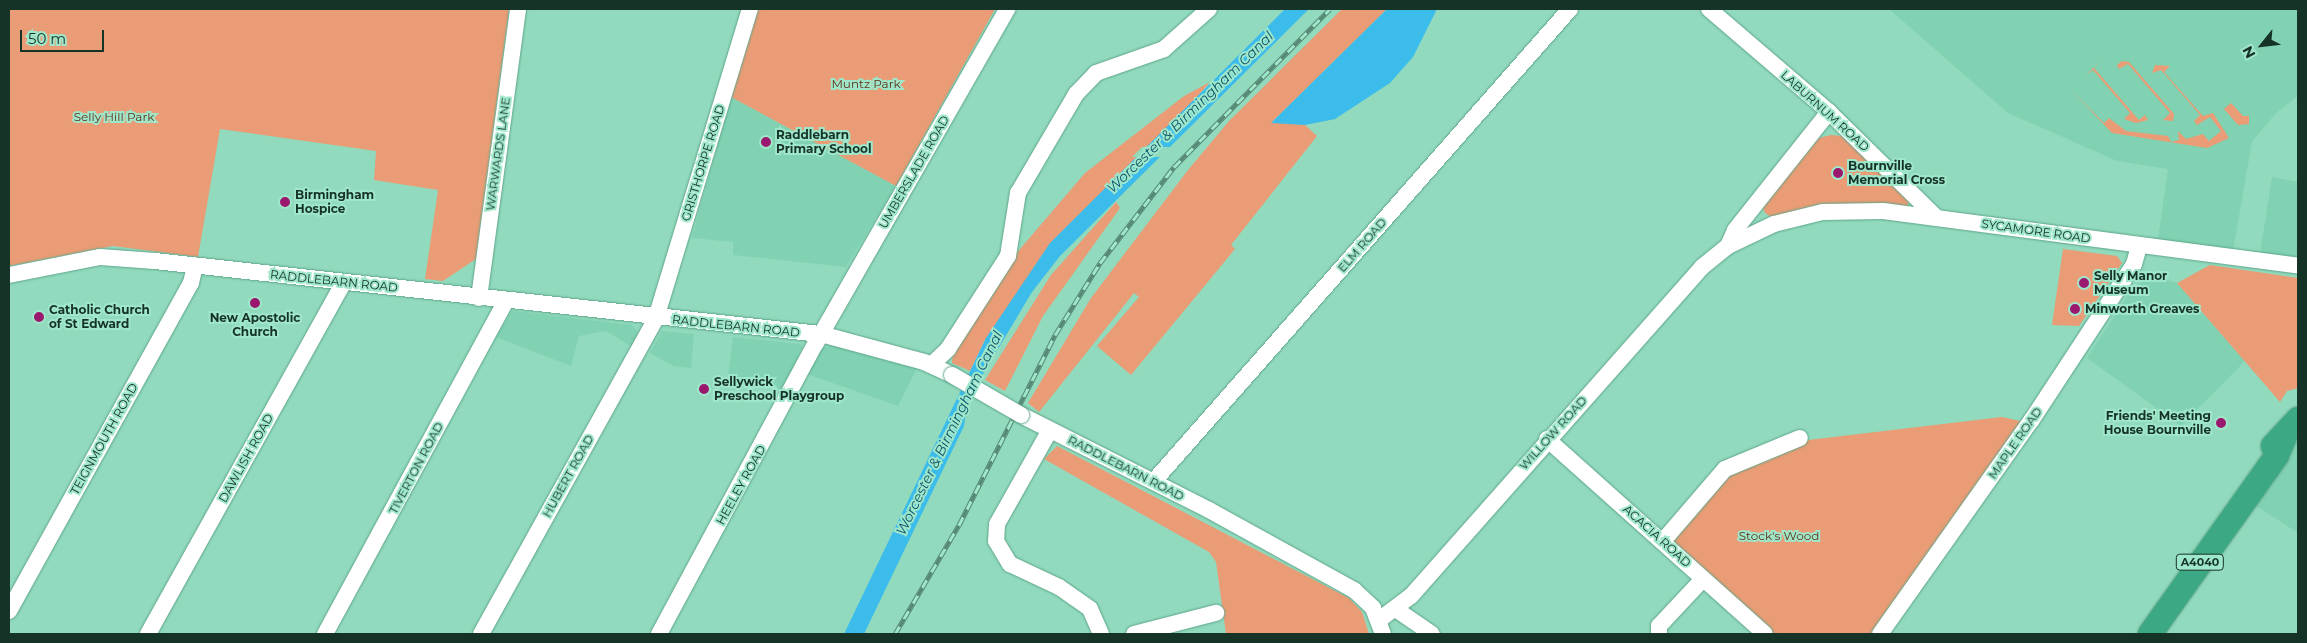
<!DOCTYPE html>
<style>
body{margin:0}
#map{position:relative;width:2307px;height:643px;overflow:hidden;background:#92dabd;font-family:Montserrat,sans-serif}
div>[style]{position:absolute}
.built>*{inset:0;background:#80d2b2}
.green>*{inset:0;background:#e99c75}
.water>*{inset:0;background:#3bbceb}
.pier>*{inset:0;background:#92dabd}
.roads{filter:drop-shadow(0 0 1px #5ea58a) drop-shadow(0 0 1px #5ea58a)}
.minor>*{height:16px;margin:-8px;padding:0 8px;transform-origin:8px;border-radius:8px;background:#fff}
.highway>*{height:24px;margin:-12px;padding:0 12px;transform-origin:12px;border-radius:12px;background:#3da984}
.rail>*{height:5px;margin-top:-2.5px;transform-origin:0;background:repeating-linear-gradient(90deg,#9fe7ca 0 9px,#568975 0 18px);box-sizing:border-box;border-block:1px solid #568975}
.bridges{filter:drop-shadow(0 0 1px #5ea58a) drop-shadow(0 0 1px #5ea58a)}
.minor-bridge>*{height:16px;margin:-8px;padding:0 8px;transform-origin:8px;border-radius:8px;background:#fff}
.dots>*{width:14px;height:14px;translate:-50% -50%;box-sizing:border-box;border:2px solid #9fe7ca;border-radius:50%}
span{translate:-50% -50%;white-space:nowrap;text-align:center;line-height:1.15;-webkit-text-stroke:4px #9fe7ca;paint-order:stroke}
.shield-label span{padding:1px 4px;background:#9fe7ca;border:1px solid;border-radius:4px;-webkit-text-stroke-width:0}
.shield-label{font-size:11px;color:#163328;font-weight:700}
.park-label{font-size:12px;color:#5e3017}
.street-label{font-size:12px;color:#163328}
.poi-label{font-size:12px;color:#163328;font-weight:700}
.left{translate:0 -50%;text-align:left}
.right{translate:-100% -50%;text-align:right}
.water-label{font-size:14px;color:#10566e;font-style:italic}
.frame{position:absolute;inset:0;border:10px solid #163328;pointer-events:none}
.north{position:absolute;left:2237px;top:20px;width:50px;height:50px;-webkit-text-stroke:4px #9fe7ca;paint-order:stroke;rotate:241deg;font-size:14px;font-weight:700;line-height:20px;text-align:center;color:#163328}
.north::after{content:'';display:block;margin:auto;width:18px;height:22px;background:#163328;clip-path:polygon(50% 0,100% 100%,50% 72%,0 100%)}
.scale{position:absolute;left:20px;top:30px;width:84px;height:22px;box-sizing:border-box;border:2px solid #163328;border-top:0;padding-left:6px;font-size:15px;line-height:18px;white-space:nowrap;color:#163328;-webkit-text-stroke:4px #9fe7ca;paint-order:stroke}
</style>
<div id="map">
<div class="built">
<i style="clip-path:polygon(1889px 9px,2298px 9px,2298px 96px,2276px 113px,2252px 142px,2233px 251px,2158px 239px,2168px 169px,2117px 161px,2008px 113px)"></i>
<i style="clip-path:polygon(731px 97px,896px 186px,846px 267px,733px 255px,733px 242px,692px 238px)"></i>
<i style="clip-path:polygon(2272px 177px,2298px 182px,2298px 260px,2260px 254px)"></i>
<i style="clip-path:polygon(2154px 276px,2177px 283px,2245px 361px,2181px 426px,2087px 358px,2133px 287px)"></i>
<i style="clip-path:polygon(512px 311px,632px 325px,638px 332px,631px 346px,606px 331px,579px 336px,571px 366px,496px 337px)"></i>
<i style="clip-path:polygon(662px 331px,694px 334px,691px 368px,673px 366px,650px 353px)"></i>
<i style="clip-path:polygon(733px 337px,800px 344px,802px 347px,783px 391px,728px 376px)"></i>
<i style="clip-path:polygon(834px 344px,917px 368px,898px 406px,807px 374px,821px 349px)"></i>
<i style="clip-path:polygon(2298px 439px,2298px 533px,2252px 503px)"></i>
</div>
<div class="green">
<i style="clip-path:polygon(9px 9px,509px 9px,476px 259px,443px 281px,425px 279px,438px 190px,374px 180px,376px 151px,220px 129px,198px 257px,113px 246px,9px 266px)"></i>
<i style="clip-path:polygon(756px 9px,995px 9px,896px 186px,731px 97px)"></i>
<i style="clip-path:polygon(1342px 9px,1387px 9px,1272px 122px,1305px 125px,1317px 136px,1231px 245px,1235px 249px,1131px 375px,1097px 346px,1139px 297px,1134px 293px,1039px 412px,1028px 403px,1091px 298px,1188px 170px,1229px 121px)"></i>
<i style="clip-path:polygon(2122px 61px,2129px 62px,2174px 114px,2173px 121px,2163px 120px,2170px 113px,2128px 64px,2119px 69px,2117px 65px)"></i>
<i style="clip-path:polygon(2100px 62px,2094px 68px,2139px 120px,2145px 115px,2148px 120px,2136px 123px,2124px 119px,2130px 113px,2093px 70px,2086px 75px)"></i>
<i style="clip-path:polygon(2155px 65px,2170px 66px,2164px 72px,2203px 116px,2213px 113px,2229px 138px,2207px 148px,2112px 133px,2070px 89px,2104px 123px,2109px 118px,2126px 131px,2168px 136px,2171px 142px,2179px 140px,2178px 131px,2186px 139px,2203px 134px,2209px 141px,2221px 131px,2210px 117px,2197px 125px,2194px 121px,2200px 115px,2161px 70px,2152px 73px)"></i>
<i style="clip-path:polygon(1210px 82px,986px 338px,970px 371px,952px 363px,953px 349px,1008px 263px,1085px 173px,1184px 96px)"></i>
<i style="clip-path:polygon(2231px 103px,2243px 116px,2249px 116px,2249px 124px,2238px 125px,2224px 109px)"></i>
<i style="clip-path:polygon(1831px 135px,1841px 136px,1911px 197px,1907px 207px,1773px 218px,1765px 213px,1762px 206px,1819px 138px)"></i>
<i style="clip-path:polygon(1116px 202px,1120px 208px,1043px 316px,1005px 391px,985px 380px,1051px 275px)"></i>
<i style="clip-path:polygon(2063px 249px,2117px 256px,2122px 263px,2079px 326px,2052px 325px)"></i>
<i style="clip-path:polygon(2210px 265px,2298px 278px,2298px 388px,2287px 391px,2280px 402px,2177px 283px)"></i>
<i style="clip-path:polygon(2002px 417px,2029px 423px,1876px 634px,1769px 634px,1667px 541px,1727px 472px,1800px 441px)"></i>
<i style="clip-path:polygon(1057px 446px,1349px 598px,1362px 612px,1369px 634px,1226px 634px,1216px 562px,1209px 552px,1044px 459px)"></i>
</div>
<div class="water">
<i style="clip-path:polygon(1285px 9px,1309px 9px,1060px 256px,1032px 292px,968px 399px,964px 426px,864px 634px,844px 634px,986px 338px,1050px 243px)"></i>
<i style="clip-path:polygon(1387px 9px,1437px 9px,1413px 57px,1390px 83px,1335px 119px,1305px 125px,1271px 123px)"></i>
</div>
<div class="pier">
<i style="clip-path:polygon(1142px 147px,1171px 147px,1161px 157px,1132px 157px)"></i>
</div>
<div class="roads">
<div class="minor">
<i style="left:1709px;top:9px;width:158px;rotate:40.6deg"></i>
<i style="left:1829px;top:112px;width:150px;rotate:44.5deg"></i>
<i style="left:1728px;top:246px;width:17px;rotate:-66deg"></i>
<i style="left:1735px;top:230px;width:151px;rotate:-51.5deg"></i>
<i style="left:9px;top:275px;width:93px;rotate:-11.2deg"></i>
<i style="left:100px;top:257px;width:55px;rotate:4.2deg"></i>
<i style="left:155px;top:261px;width:670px;rotate:6.26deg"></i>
<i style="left:821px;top:334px;width:107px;rotate:15.2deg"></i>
<i style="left:924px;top:362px;width:31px;rotate:25deg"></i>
<i style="left:479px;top:298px;width:292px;rotate:-82.3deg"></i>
<i style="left:931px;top:365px;width:23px;rotate:-43deg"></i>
<i style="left:948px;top:349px;width:111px;rotate:-57.2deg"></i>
<i style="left:1008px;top:256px;width:64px;rotate:-81deg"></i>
<i style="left:1018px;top:193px;width:115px;rotate:-59.6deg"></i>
<i style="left:1076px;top:94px;width:29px;rotate:-46deg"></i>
<i style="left:1096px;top:73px;width:72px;rotate:-19.4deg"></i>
<i style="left:1164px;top:49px;width:60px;rotate:-41.6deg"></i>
<i style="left:1021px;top:415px;width:211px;rotate:26.8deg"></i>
<i style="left:1209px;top:510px;width:166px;rotate:28.9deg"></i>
<i style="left:1354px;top:590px;width:26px;rotate:43deg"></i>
<i style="left:1373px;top:608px;width:28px;rotate:69deg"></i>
<i style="left:1050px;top:430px;width:108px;rotate:119.4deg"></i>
<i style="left:997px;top:524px;width:17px;rotate:93deg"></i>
<i style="left:996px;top:541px;width:27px;rotate:59deg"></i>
<i style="left:1010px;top:564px;width:54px;rotate:25.1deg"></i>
<i style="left:1059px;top:587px;width:38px;rotate:35deg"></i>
<i style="left:1090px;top:609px;width:27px;rotate:66deg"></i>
<i style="left:1547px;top:439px;width:292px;rotate:41.8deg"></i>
<i style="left:1154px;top:481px;width:629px;rotate:-48.61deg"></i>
<i style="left:1663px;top:541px;width:95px;rotate:-49.3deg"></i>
<i style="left:1725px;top:469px;width:81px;rotate:-22.5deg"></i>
<i style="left:1397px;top:610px;width:42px;rotate:34.4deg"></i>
<i style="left:9px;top:611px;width:375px;rotate:-61deg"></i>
<i style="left:191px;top:283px;width:18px;rotate:-77deg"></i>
<i style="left:1379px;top:620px;width:40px;rotate:-37deg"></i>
<i style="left:1411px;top:596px;width:439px;rotate:-48.5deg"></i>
<i style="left:1702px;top:267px;width:33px;rotate:-39deg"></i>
<i style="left:1728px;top:246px;width:51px;rotate:-25.6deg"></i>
<i style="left:1774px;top:224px;width:50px;rotate:-13.8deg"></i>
<i style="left:1823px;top:212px;width:60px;rotate:-1deg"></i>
<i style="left:1883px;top:211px;width:419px;rotate:7.5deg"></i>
<i style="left:148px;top:634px;width:403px;rotate:-60.9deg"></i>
<i style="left:325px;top:634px;width:379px;rotate:-61.5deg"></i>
<i style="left:481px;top:634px;width:361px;rotate:-61deg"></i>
<i style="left:656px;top:318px;width:323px;rotate:-73.1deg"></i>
<i style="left:659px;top:634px;width:331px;rotate:-61.7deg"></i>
<i style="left:816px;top:343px;width:385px;rotate:-60.2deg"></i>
<i style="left:1134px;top:634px;width:85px;rotate:-14.4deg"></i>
<i style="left:1659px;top:634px;width:8px;rotate:-90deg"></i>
<i style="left:1659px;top:626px;width:64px;rotate:-46.9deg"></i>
<i style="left:1880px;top:634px;width:261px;rotate:-54.7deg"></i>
<i style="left:2031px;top:421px;width:188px;rotate:-56.7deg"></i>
<i style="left:2134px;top:264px;width:19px;rotate:-74deg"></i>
</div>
<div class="highway">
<i style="left:2273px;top:446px;width:37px;rotate:-47deg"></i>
<i style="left:2150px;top:634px;width:219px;rotate:-54.6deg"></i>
<i style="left:2277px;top:455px;width:21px;rotate:-67deg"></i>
</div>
</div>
<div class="rail">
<i style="left:895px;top:634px;width:126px;rotate:-59.6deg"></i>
<i style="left:959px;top:525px;width:213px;rotate:-63.2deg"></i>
<i style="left:1055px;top:335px;width:85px;rotate:-58deg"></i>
<i style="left:1100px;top:263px;width:121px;rotate:-52.4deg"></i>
<i style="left:1174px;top:167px;width:222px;rotate:-45.4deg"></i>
</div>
<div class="bridges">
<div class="minor-bridge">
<i style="left:952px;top:375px;width:80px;rotate:30.1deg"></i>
</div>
</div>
<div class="dots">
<i style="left:766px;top:142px;background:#9a186d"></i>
<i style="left:1838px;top:173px;background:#9a186d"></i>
<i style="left:285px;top:202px;background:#9a186d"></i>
<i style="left:2084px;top:283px;background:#9a186d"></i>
<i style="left:255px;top:303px;background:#9a186d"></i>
<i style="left:2075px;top:309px;background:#9a186d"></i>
<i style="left:39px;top:317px;background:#9a186d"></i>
<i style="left:704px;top:389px;background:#9a186d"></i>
<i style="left:2221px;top:423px;background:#9a186d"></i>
</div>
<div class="shield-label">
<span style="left:2200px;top:562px">A4040</span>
</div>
<div class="park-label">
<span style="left:866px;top:84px">Muntz Park</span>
<span style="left:114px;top:117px">Selly Hill Park</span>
<span style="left:1779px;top:536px">Stock's Wood</span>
</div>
<div class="street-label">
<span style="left:1825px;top:111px;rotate:42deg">LABURNUM ROAD</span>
<span style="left:498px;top:154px;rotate:-82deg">WARWARDS LANE</span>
<span style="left:703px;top:163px;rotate:-73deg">GRISTHORPE ROAD</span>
<span style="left:914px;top:172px;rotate:-60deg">UMBERSLADE ROAD</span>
<span style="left:2036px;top:231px;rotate:8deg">SYCAMORE ROAD</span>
<span style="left:1362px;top:245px;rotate:-49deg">ELM ROAD</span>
<span style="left:334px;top:281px;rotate:6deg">RADDLEBARN ROAD</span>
<span style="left:736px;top:326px;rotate:6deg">RADDLEBARN ROAD</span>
<span style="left:1553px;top:433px;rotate:-48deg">WILLOW ROAD</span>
<span style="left:104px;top:439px;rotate:-61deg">TEIGNMOUTH ROAD</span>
<span style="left:2015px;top:443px;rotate:-55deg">MAPLE ROAD</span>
<span style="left:246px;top:458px;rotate:-61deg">DAWLISH ROAD</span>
<span style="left:416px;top:468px;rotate:-62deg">TIVERTON ROAD</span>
<span style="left:1126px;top:468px;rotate:27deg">RADDLEBARN ROAD</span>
<span style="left:568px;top:476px;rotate:-61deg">HUBERT ROAD</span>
<span style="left:741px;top:485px;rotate:-61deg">HEELEY ROAD</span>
<span style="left:1657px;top:536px;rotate:42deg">ACACIA ROAD</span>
</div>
<div class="poi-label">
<span class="left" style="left:776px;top:142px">Raddlebarn<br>Primary School</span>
<span class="left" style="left:1848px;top:173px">Bournville<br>Memorial Cross</span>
<span class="left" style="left:295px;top:202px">Birmingham<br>Hospice</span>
<span class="left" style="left:2094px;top:283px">Selly Manor<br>Museum</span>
<span class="left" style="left:2085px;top:309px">Minworth Greaves</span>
<span class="left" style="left:49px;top:317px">Catholic Church<br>of St Edward</span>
<span style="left:255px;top:325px">New Apostolic<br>Church</span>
<span class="left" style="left:714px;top:389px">Sellywick<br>Preschool Playgroup</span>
<span class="right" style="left:2211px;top:423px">Friends' Meeting<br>House Bournville</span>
</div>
<div class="water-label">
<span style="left:1190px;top:112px;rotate:-44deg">Worcester &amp; Birmingham Canal</span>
<span style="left:949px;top:433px;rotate:-64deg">Worcester &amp; Birmingham Canal</span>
</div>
<div class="frame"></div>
<div class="north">N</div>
<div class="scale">50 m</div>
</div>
